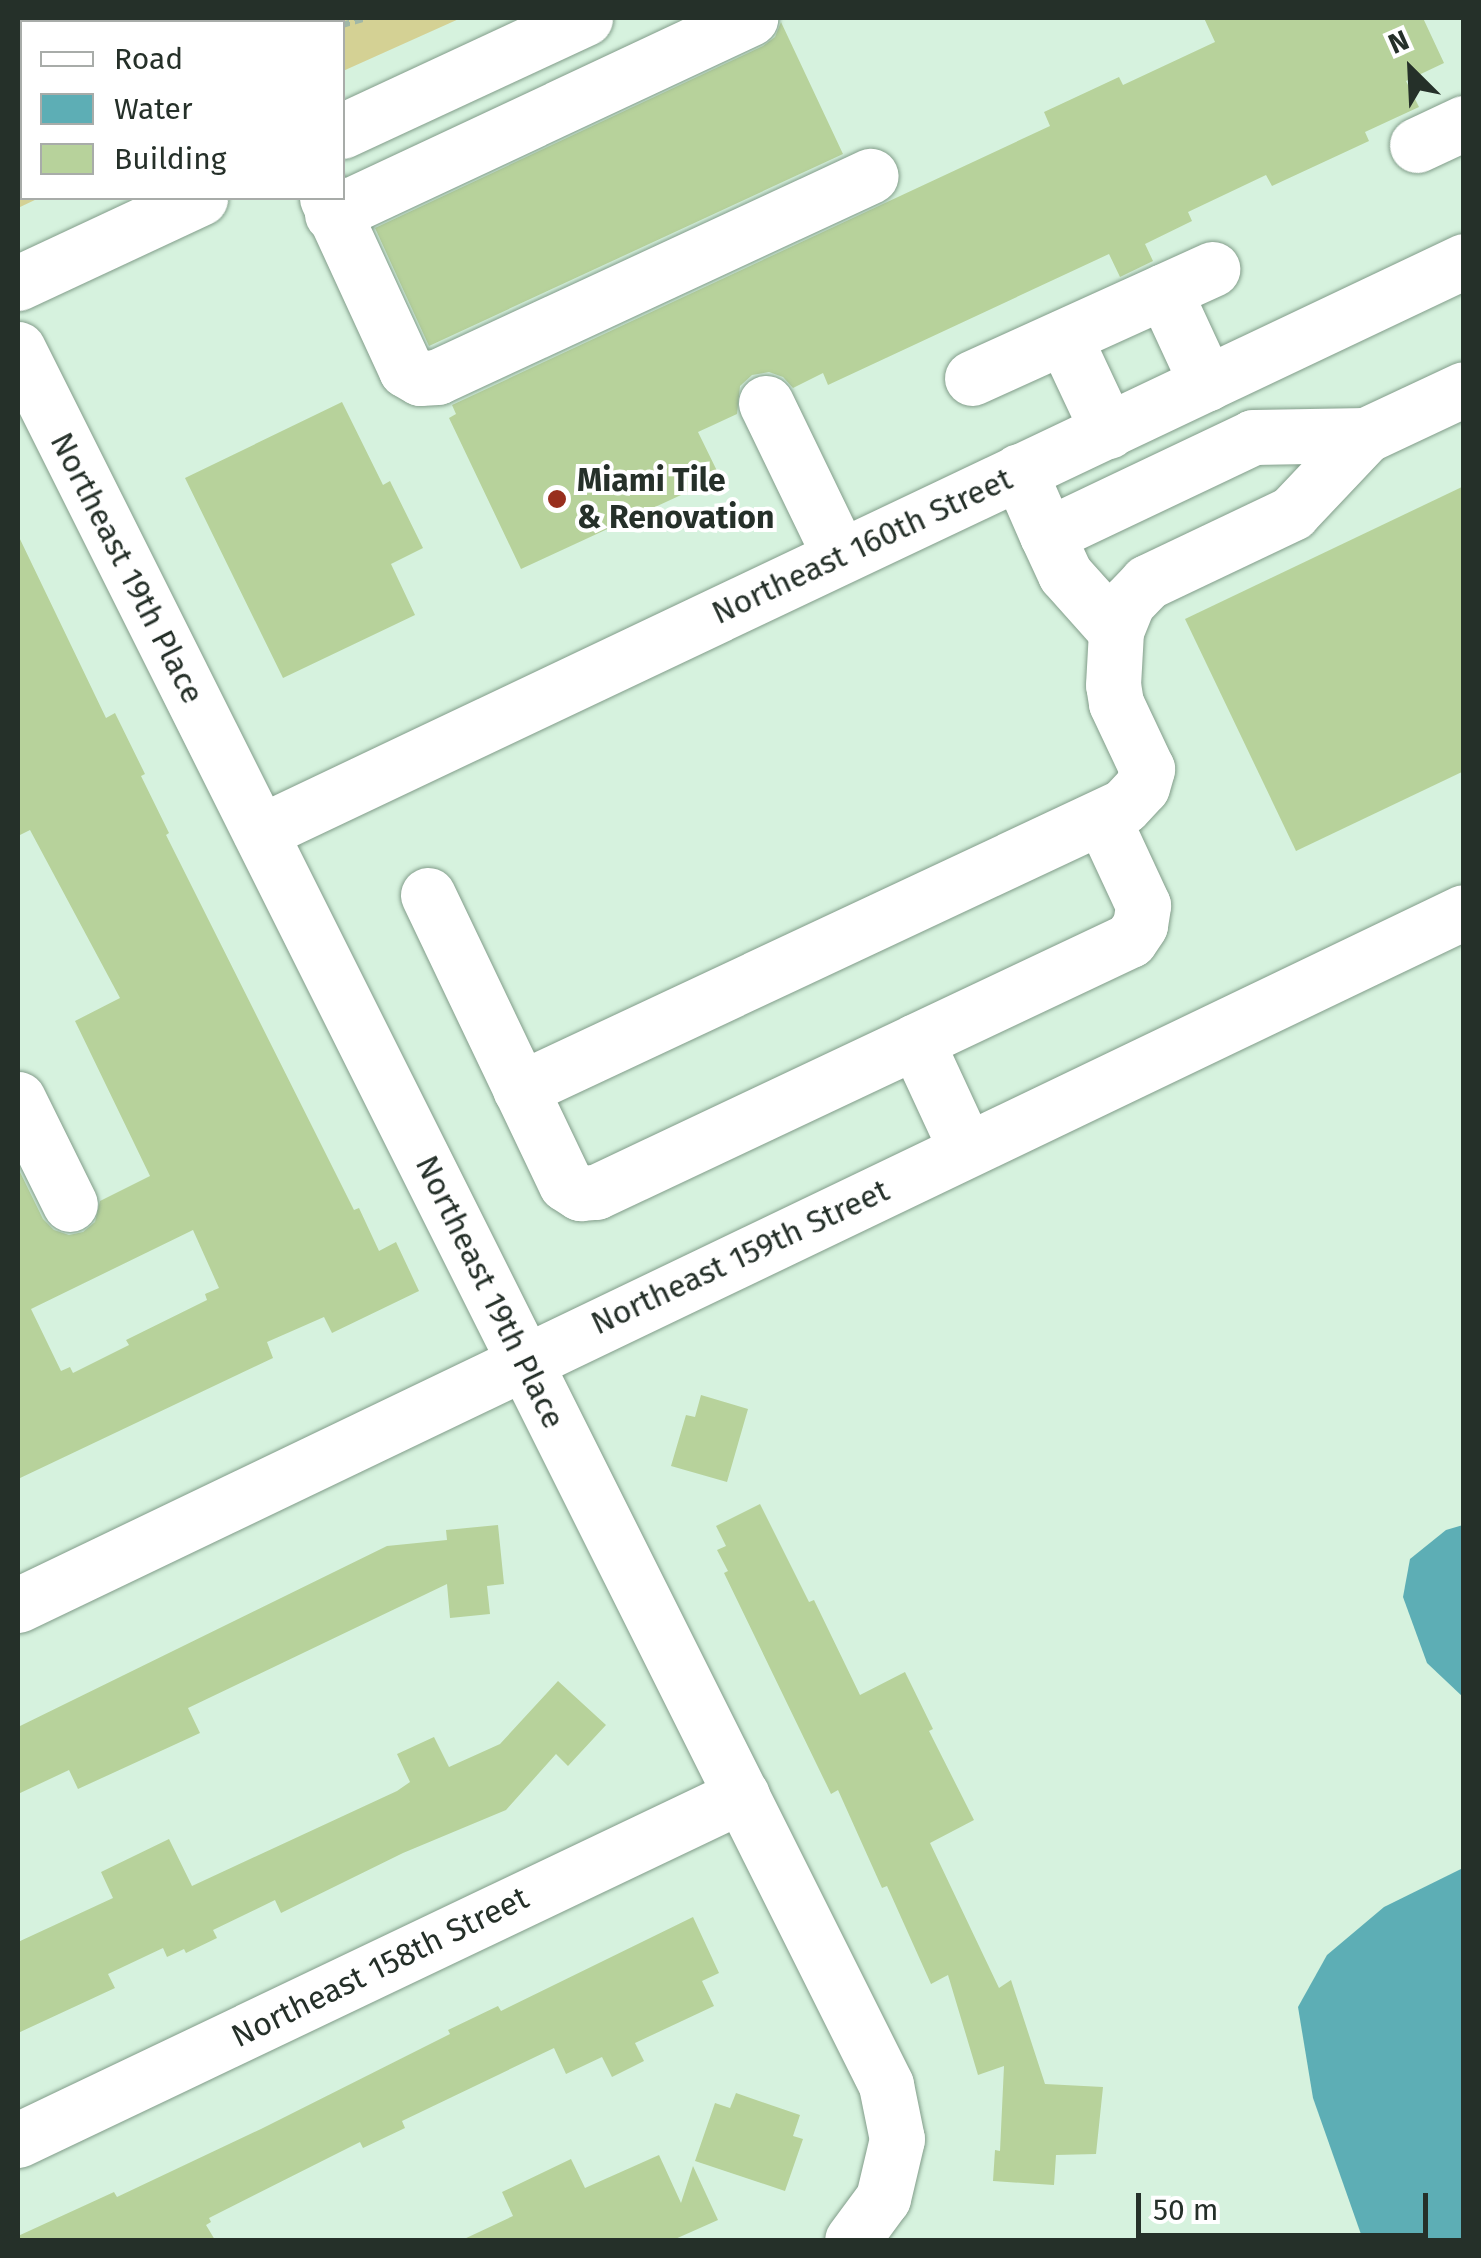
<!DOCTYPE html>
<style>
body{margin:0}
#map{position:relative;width:1481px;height:2258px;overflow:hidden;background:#d6f2de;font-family:"Fira Sans",sans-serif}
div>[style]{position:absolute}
.green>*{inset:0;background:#d4d194}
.water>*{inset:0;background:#5daeb5}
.building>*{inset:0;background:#b7d29b}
.path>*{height:6px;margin-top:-3px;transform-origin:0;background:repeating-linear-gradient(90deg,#a0b7a7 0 8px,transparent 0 13px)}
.roads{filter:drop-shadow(0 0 2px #829d8a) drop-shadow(0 0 2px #829d8a)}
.minor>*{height:55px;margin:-27.5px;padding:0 27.5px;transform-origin:27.5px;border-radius:27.5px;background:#fff}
.dots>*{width:28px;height:28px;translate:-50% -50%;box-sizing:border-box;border:5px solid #fff;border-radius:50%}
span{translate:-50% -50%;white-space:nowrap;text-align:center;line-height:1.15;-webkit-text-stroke:8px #fff;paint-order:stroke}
.poi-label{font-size:32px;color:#253029;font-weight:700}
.left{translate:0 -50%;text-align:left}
.street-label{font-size:32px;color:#253029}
.frame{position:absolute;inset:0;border:20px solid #253029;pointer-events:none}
.legend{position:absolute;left:20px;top:20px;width:325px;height:180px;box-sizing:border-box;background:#fff;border:2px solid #a8aca9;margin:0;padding:12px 18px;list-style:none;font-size:30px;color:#253029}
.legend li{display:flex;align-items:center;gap:20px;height:50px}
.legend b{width:50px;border:2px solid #a8aca9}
.north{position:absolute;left:1361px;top:20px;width:100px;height:100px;-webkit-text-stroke:8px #fff;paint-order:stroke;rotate:336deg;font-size:28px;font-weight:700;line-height:40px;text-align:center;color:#253029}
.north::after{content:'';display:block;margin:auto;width:35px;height:45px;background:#253029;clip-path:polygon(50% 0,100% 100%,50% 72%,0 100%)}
.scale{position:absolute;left:1136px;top:2193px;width:292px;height:45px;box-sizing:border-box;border:5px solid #253029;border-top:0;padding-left:12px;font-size:30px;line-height:35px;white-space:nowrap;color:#253029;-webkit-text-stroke:8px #fff;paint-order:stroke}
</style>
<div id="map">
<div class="green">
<i style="clip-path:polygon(166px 18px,461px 18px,343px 71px,342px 22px,156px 22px)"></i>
<i style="clip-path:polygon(22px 88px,22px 198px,39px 198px,18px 208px,18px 91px)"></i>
</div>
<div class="water">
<i style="clip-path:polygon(1463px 1525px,1464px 1525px,1463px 1697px,1427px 1663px,1403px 1597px,1410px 1559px,1446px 1530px)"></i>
<i style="clip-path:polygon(1463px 1868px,1463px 2240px,1363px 2240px,1313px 2098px,1298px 2007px,1327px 1955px,1384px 1907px)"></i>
</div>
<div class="building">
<i style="clip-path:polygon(1204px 18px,1423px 18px,1444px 63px,1406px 81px,1419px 107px,1365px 132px,1369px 141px,1272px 186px,1266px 175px,1188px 212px,1192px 221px,1145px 244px,1153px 261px,1120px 277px,1109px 254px,828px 385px,823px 373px,793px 388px,783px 377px,769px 372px,752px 375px,740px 386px,737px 414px,698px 432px,720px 477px,521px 569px,449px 418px,456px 414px,452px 405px,1050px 126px,1044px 112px,1119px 77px,1123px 85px,1215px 42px)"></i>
<i style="clip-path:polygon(781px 22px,843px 154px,429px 346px,375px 228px,763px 46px,775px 37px)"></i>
<i style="clip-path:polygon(342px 402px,383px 485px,390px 481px,423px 548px,391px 564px,415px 615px,283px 678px,185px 478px)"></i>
<i style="clip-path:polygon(1464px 486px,1464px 771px,1296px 851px,1185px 619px)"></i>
<i style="clip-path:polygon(evenodd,18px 535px,106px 718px,115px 713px,145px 774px,141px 776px,169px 833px,166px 835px,354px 1210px,359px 1208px,379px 1251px,396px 1242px,419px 1291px,332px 1333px,324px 1317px,267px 1342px,273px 1358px,18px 1479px,18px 1168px,43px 1219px,54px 1230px,69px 1235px,83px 1232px,95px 1222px,100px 1201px,150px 1176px,75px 1021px,120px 998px,30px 830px,18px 836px,18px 535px,193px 1230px,219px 1288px,205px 1294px,207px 1300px,126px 1340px,129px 1345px,73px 1373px,70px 1367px,61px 1371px,31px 1309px,193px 1230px)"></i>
<i style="clip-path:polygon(701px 1395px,748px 1409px,727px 1482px,671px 1466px,686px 1415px,695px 1417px)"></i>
<i style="clip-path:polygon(760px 1504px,809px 1602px,814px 1600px,860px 1695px,905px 1672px,933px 1729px,929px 1731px,974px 1820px,930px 1843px,999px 1988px,1011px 1980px,1045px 2084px,1103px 2087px,1096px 2154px,1056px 2155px,1054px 2185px,993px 2181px,995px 2150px,1000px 2151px,1004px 2066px,978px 2075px,948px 1975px,931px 1984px,887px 1886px,882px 1888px,838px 1790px,831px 1794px,724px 1573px,728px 1571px,717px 1550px,726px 1546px,716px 1526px)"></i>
<i style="clip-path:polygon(498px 1525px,504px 1584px,487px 1586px,490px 1614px,450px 1618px,447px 1584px,188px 1708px,200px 1733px,78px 1789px,69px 1770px,18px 1794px,18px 1727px,387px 1546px,447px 1540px,446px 1530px)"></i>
<i style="clip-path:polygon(558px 1681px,606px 1725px,568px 1766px,556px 1754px,506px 1810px,403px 1853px,281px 1913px,275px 1900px,213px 1930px,217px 1938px,186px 1953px,184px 1949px,167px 1957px,163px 1948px,108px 1974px,115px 1988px,18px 2033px,18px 1942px,113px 1898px,101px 1872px,169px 1839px,192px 1886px,397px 1791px,410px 1782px,397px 1754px,434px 1737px,449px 1767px,500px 1744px)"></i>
<i style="clip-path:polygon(693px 1917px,719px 1973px,702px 1981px,714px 2006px,635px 2043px,644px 2061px,612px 2077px,602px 2057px,566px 2074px,554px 2048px,402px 2121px,405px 2128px,363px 2148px,360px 2142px,209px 2218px,211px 2222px,206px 2225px,215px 2240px,18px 2240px,18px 2236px,114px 2192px,117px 2197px,261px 2129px,450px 2034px,448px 2030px,498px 2006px,501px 2011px)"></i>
<i style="clip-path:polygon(736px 2093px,800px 2115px,793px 2136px,803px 2139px,785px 2191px,695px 2161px,715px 2103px,730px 2108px)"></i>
<i style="clip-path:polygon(659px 2155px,681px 2203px,693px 2166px,718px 2220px,673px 2240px,462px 2240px,513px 2216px,502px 2192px,571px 2159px,585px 2188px)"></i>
</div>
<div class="path">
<i style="left:195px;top:18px;width:4px;rotate:76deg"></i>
<i style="left:342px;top:25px;width:26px;rotate:-16deg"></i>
</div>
<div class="roads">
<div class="minor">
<i style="left:342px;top:131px;width:268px;rotate:-24.9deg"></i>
<i style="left:1417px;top:145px;width:52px;rotate:-25.1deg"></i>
<i style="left:327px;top:198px;width:189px;rotate:65.3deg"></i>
<i style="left:406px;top:370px;width:16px;rotate:30deg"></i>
<i style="left:420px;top:378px;width:17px;rotate:-3deg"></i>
<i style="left:437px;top:377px;width:478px;rotate:-24.9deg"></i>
<i style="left:332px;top:214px;width:462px;rotate:-25.1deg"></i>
<i style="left:18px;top:283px;width:201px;rotate:-25deg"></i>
<i style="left:1164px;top:291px;width:102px;rotate:65.2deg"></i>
<i style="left:1064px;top:337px;width:104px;rotate:64.9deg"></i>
<i style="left:18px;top:349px;width:1941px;rotate:63.43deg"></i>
<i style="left:886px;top:2085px;width:55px;rotate:78.5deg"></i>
<i style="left:897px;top:2139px;width:61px;rotate:103.3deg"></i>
<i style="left:883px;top:2198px;width:52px;rotate:126.4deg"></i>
<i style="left:972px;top:378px;width:264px;rotate:-24.4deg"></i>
<i style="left:766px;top:403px;width:170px;rotate:64.2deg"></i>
<i style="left:1019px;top:471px;width:70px;rotate:66.4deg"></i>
<i style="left:1047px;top:535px;width:228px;rotate:-25.4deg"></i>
<i style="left:1253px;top:437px;width:113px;rotate:-1deg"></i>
<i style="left:1047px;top:535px;width:43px;rotate:65.2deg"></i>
<i style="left:1065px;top:574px;width:76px;rotate:48.2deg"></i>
<i style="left:260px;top:832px;width:1333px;rotate:-25.37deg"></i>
<i style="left:428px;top:895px;width:320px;rotate:64.5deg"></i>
<i style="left:566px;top:1184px;width:17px;rotate:33deg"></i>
<i style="left:580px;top:1193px;width:16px;rotate:-4deg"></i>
<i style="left:596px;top:1192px;width:590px;rotate:-25.26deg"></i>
<i style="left:1130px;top:940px;width:18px;rotate:-56deg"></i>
<i style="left:1140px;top:925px;width:20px;rotate:-81deg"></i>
<i style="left:1143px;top:905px;width:95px;rotate:-114.9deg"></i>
<i style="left:916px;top:1041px;width:119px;rotate:65.2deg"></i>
<i style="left:520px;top:1089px;width:667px;rotate:-25.11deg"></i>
<i style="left:1124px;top:806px;width:26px;rotate:-47deg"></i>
<i style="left:1142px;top:787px;width:19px;rotate:-74deg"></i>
<i style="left:1147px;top:769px;width:73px;rotate:-115.2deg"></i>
<i style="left:1116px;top:703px;width:18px;rotate:-99deg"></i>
<i style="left:1113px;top:685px;width:54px;rotate:-86.8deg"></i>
<i style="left:1116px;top:631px;width:31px;rotate:-68deg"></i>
<i style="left:1128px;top:602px;width:28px;rotate:-46deg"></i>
<i style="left:1147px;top:582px;width:161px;rotate:-25.4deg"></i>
<i style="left:1292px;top:513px;width:108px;rotate:-46.5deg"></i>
<i style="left:1366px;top:435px;width:108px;rotate:-25.1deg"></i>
<i style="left:18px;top:1099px;width:117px;rotate:63.7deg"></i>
<i style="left:18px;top:1605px;width:1603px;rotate:-25.61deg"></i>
<i style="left:18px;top:2140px;width:802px;rotate:-25.48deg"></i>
</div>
</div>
<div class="dots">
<i style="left:557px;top:499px;background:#982f1d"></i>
</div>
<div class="poi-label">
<span class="left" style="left:577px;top:499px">Miami Tile<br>&amp; Renovation</span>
</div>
<div class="street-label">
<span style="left:862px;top:546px;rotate:-25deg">Northeast 160th Street</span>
<span style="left:127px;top:568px;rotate:63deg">Northeast 19th Place</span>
<span style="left:740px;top:1257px;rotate:-25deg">Northeast 159th Street</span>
<span style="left:490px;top:1292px;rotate:64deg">Northeast 19th Place</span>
<span style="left:380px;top:1967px;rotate:-26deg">Northeast 158th Street</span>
</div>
<div class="frame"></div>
<ul class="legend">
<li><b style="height:12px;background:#fff"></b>Road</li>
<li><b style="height:28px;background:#5daeb5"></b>Water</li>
<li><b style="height:28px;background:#b7d29b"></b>Building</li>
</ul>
<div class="north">N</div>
<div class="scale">50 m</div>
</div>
